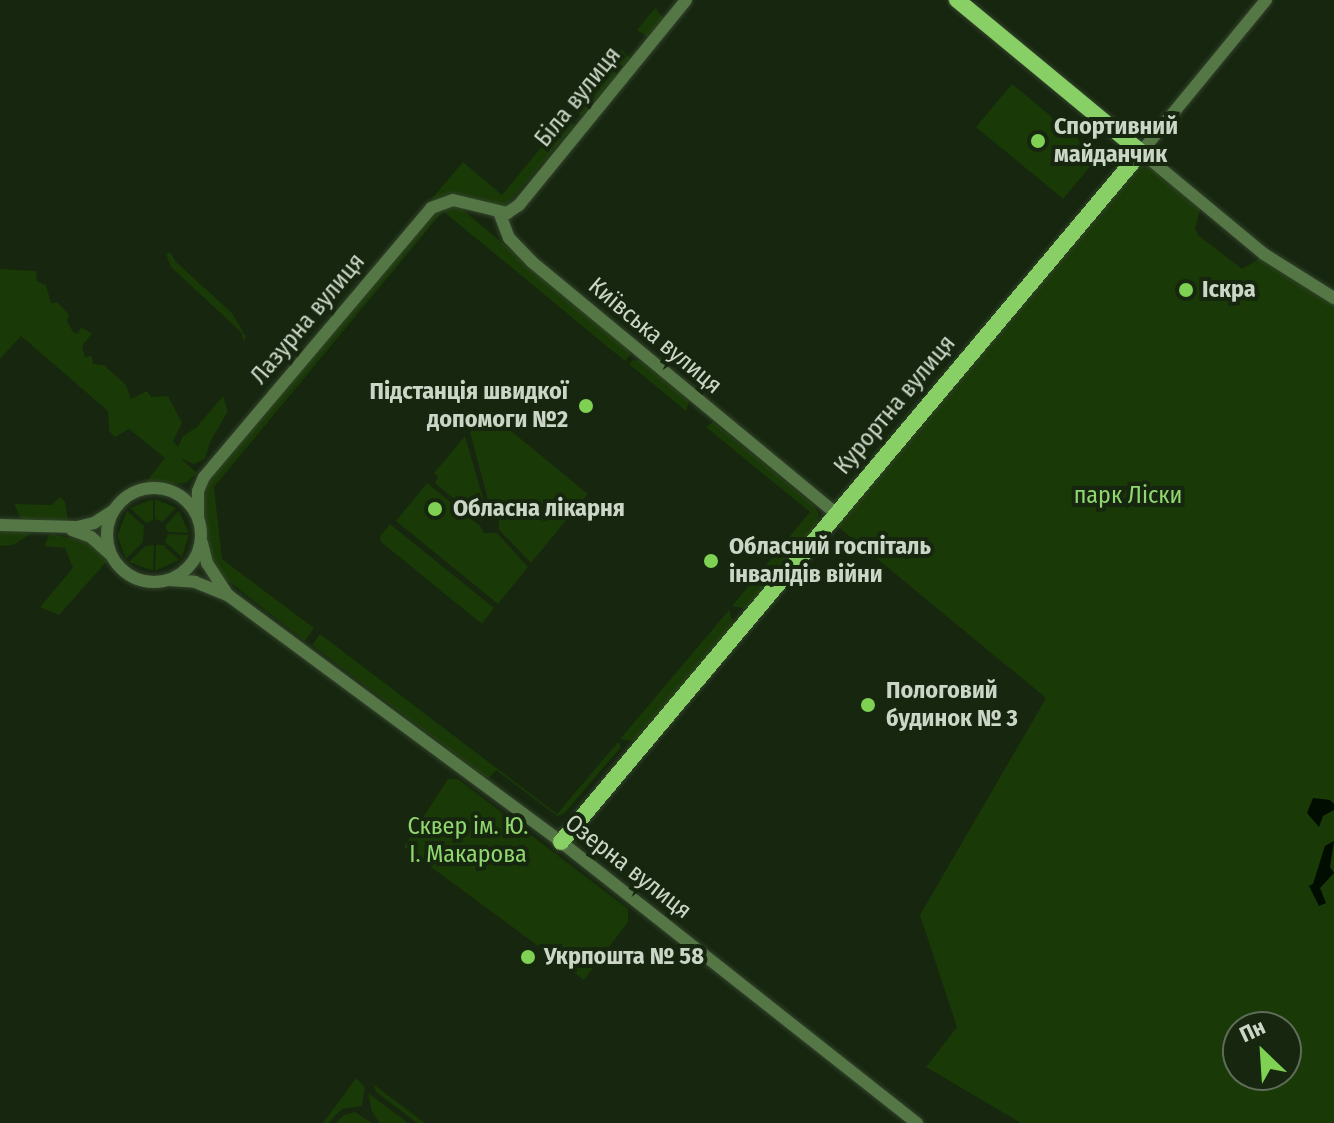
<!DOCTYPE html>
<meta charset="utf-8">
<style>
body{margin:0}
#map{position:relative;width:1334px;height:1123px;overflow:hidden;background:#16260f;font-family:"Fira Sans Condensed",sans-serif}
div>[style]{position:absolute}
.green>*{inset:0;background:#193906}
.water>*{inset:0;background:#010d00}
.roads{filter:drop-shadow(0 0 2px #33422c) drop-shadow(0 0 2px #33422c)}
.minor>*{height:12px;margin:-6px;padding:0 6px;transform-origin:6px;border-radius:6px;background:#557746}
.minor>.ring{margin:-6px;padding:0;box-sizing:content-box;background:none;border:12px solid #557746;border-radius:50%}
.major>*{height:16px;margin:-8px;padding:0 8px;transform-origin:8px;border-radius:8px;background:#88cf65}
.dots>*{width:22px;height:22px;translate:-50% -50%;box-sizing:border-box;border:4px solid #16260f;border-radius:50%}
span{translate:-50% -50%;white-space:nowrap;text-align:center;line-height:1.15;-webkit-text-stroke:8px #16260f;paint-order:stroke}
.street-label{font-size:24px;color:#cbd6c7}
.poi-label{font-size:24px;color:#cbd6c7;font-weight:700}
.left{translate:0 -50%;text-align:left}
.right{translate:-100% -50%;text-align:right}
.park-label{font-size:24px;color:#90d76f}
.north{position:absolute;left:1222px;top:1011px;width:80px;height:80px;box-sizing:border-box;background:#16260f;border:2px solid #5e6c59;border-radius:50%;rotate:335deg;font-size:22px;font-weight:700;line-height:32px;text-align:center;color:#cbd6c7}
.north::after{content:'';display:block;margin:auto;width:28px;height:36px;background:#7ed153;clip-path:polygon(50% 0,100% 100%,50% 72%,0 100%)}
</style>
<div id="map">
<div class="green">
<i style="clip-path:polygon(655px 8px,663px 18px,647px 37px,637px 30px)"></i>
<i style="clip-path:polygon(621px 49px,630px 58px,583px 115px,579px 115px,572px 110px)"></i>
<i style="clip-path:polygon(1012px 84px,1099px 156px,1063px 199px,976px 127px)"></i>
<i style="clip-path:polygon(567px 116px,574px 126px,505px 207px,455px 195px,429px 202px,463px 162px,502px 195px)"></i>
<i style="clip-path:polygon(evenodd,1142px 165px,1149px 167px,1200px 209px,1195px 228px,1198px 235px,1242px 269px,1260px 258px,1334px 304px,1334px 1123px,1021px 1123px,926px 1067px,957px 1027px,920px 915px,1046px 698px,836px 525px,1136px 168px,1142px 165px,1238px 1027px,1286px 1027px,1286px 1075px,1238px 1075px,1238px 1027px)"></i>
<i style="clip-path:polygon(456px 204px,628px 349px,630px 355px,625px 361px,443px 211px,214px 487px,222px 559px,314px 628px,305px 641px,218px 573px,211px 561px,206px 539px,202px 493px,208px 481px,434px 209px)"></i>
<i style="clip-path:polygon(170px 252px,176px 262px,232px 313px,246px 337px,243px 341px,242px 333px,171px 267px,166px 254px)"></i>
<i style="clip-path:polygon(0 269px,36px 271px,37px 281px,46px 285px,51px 303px,57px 302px,69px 314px,67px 321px,73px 332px,78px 334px,81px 327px,92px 334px,82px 346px,85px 357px,92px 356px,93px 364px,104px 365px,126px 385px,131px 399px,147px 391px,151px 397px,168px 396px,182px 423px,173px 441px,178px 447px,183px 436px,196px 428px,223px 396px,228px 411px,210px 442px,205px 459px,194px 464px,180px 458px,197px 473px,186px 483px,143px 486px,165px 458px,129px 429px,115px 437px,109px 431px,108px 411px,21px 336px,0 359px)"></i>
<i style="clip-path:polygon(633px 360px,641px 361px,689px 401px,686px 411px,629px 364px)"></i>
<i style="clip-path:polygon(488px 412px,588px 494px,531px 563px,499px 530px,499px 520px,492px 515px,470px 432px)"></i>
<i style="clip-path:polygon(713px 422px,813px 504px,819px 514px,817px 526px,746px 609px,732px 606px,810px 512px,706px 427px)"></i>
<i style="clip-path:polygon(465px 436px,488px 515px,481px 522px,435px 483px,438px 477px,434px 473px)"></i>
<i style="clip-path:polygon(427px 483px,480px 526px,484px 533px,497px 533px,528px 567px,498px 604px,396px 521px)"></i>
<i style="clip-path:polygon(60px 497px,65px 502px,68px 521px,21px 519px,14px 504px,52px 505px)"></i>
<i style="clip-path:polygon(153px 499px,153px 520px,146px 523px,130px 508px)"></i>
<i style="clip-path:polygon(155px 499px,176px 508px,162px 522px,155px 519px)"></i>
<i style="clip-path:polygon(127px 511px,144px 526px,143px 542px,126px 559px,117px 536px)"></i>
<i style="clip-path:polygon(179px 511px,189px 533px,168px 532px,165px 526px)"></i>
<i style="clip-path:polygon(390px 524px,494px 608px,482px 624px,381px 542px,380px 536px)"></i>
<i style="clip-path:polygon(0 531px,32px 533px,13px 545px,0 546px)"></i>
<i style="clip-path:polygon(50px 534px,88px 542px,101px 551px,107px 561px,59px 615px,40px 607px,73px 568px,65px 548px,44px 546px)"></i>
<i style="clip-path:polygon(168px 534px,189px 535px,182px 557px,165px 542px)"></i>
<i style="clip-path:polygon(154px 545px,153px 571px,129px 562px,145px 546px)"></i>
<i style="clip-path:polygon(156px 545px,163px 545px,179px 560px,155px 571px)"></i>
<i style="clip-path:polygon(729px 610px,734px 625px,636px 742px,620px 739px)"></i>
<i style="clip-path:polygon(320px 634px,557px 814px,618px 742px,621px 747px,564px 814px,557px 816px,496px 770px,488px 779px,312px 645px)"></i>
<i style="clip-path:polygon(448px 779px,458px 779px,628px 909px,628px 922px,584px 980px,404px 847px)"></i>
<i style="clip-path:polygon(356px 1078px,365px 1087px,362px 1106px,342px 1109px,328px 1123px,323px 1123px)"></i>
<i style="clip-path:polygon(373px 1084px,425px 1123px,417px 1123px,376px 1092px)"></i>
<i style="clip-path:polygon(368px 1093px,407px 1122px,408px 1123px,380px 1123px,372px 1112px)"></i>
<i style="clip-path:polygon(355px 1112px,372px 1123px,336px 1123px,344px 1115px)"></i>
</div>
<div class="water">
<i style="clip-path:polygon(1313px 798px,1330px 800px,1334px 804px,1334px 810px,1323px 816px,1319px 827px,1307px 813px)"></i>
<i style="clip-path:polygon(1334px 841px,1330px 867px,1334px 873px,1320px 888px,1326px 903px,1319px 906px,1309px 886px,1313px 884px,1325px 846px)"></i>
</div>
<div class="roads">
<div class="minor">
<i style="left:1266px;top:0;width:197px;rotate:129.4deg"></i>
<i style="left:1141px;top:152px;width:160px;rotate:39.7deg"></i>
<i style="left:1264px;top:254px;width:83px;rotate:32.2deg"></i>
<i style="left:499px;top:212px;width:28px;rotate:69deg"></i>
<i style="left:509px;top:238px;width:33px;rotate:46deg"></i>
<i style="left:532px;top:262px;width:393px;rotate:39.6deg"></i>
<i class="ring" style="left:107px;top:488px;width:82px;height:82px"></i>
<i style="left:198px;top:516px;width:25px;rotate:-90deg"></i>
<i style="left:198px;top:491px;width:15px;rotate:-67deg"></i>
<i style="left:204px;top:477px;width:352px;rotate:-49.8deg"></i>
<i style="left:431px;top:208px;width:23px;rotate:-20deg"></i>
<i style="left:453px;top:200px;width:56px;rotate:13.5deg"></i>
<i style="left:507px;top:213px;width:14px;rotate:-34deg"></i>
<i style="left:519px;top:205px;width:264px;rotate:-50.8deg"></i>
<i style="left:0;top:525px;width:77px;rotate:1.5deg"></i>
<i style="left:77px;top:527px;width:17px;rotate:-13deg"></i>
<i style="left:94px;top:523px;width:24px;rotate:-33deg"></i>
<i style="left:72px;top:530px;width:20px;rotate:20deg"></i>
<i style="left:91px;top:537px;width:25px;rotate:42deg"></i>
<i style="left:202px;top:543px;width:21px;rotate:76deg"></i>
<i style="left:207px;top:563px;width:37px;rotate:57deg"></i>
<i style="left:169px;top:580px;width:26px;rotate:4deg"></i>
<i style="left:195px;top:582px;width:37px;rotate:22deg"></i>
<i style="left:229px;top:596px;width:413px;rotate:36.5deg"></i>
<i style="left:561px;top:842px;width:454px;rotate:38.3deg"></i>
</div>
<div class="major">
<i style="left:561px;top:842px;width:901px;rotate:-49.95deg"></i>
<i style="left:1141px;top:152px;width:239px;rotate:-140.4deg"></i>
</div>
</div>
<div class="dots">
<i style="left:1038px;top:141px;background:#7ed153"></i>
<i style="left:1186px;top:290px;background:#7ed153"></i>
<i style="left:586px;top:406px;background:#7ed153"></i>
<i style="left:435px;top:509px;background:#7ed153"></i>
<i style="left:711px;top:561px;background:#7ed153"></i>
<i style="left:868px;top:705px;background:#7ed153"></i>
<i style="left:528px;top:957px;background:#7ed153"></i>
</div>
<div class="street-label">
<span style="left:578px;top:97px;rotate:-51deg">Біла вулиця</span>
<span style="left:308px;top:319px;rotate:-50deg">Лазурна вулиця</span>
<span style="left:655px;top:336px;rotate:40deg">Київська вулиця</span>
<span style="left:895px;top:405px;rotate:-50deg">Курортна вулиця</span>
<span style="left:628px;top:867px;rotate:38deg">Озерна вулиця</span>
</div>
<div class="poi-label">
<span class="left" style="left:1054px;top:141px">Спортивний<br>майданчик</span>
<span class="left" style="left:1202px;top:290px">Іскра</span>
<span class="right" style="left:568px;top:406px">Підстанція швидкої<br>допомоги №2</span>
<span class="left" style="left:453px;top:509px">Обласна лікарня</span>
<span class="left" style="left:729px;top:561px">Обласний госпіталь<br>інвалідів війни</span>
<span class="left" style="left:886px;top:705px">Пологовий<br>будинок № 3</span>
<span class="left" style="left:544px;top:957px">Укрпошта № 58</span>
</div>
<div class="park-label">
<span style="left:1128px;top:496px">парк Ліски</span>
<span style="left:468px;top:841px">Сквер ім. Ю.<br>І. Макарова</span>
</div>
<div class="north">Пн</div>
</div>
